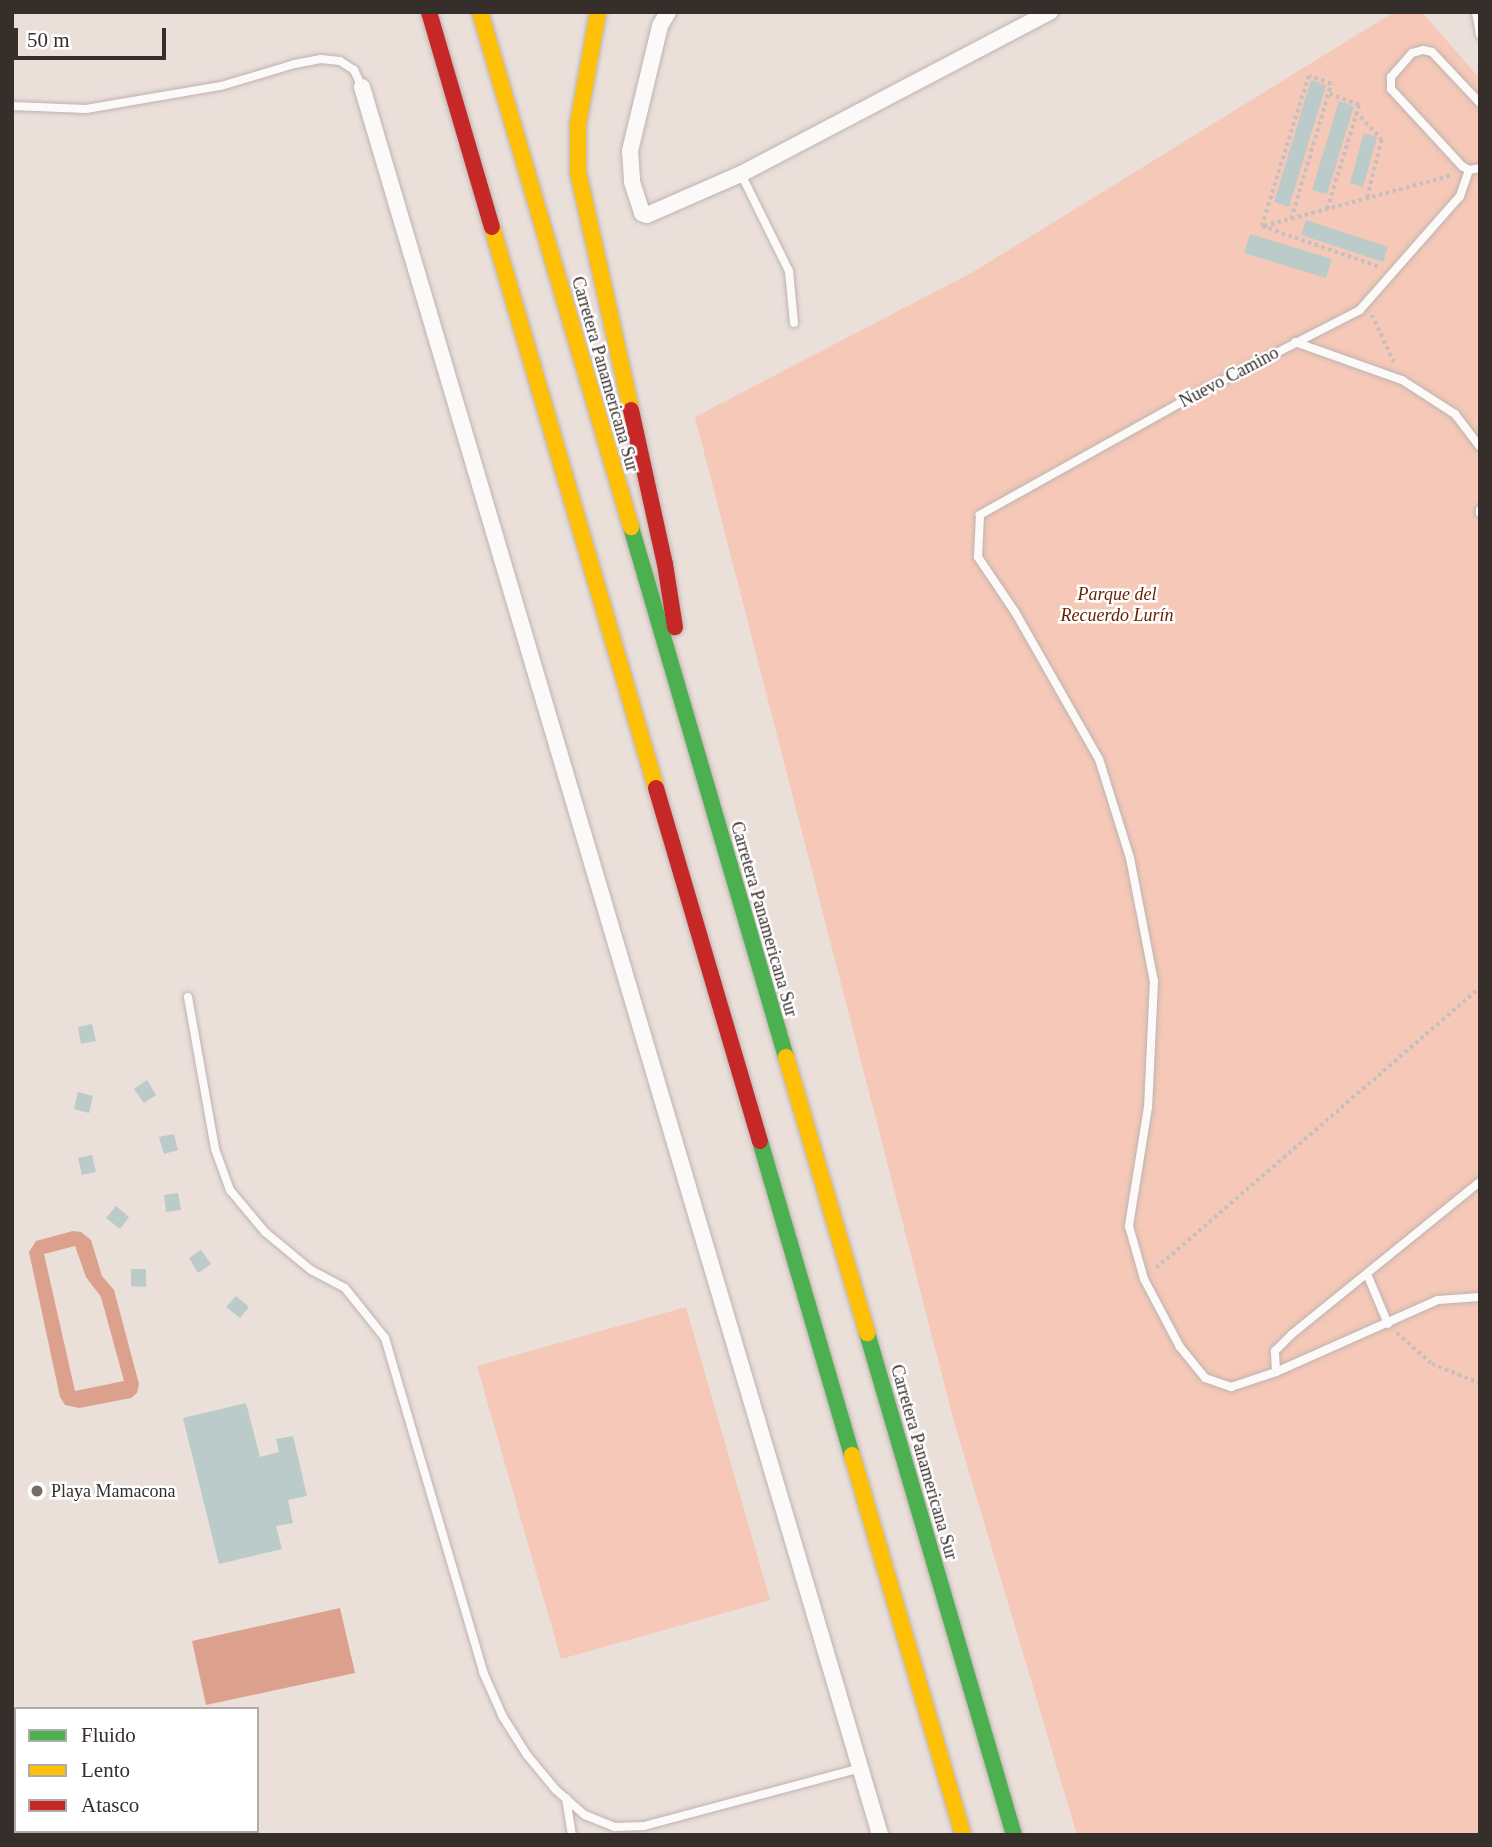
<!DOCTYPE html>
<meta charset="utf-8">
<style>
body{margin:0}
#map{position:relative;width:1492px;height:1847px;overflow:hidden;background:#ebdfda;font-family:Georgia,serif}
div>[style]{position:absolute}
.green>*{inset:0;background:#f5c8b8}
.water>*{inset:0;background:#dca18c}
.building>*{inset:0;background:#bacbc9}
.path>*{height:3.5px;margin-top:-1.75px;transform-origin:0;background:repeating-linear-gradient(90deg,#c5c0bf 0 3.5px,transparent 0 7px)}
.roads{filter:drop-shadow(0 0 2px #bdb4b0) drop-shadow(0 0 2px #bdb4b0)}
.lane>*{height:8px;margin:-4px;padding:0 4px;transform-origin:4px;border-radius:4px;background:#fcfaf9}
.street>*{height:16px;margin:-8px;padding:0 8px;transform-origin:8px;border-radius:8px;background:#fcfaf9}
.fast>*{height:16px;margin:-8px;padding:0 8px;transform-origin:8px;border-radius:8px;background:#4caf50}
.slow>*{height:16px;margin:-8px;padding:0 8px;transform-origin:8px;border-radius:8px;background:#ffc107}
.jam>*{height:16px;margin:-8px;padding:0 8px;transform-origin:8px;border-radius:8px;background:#c62828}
.dots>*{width:19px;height:19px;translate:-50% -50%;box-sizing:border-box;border:4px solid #fff;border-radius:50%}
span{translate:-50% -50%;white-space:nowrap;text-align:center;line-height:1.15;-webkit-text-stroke:5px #fff;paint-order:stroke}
.street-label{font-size:18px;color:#362e2b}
.park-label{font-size:18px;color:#651f00;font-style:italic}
.poi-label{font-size:18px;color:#362e2b}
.left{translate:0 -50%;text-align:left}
.frame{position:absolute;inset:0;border:14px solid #362e2b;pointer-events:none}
.legend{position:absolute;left:14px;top:1707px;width:245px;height:126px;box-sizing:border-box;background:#fff;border:2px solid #afabaa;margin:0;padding:9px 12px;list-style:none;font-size:21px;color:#362e2b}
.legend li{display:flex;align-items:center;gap:14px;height:35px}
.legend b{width:35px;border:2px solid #afabaa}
.scale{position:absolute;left:14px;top:28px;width:152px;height:32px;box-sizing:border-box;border:4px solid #362e2b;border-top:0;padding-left:9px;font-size:21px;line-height:24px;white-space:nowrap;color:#362e2b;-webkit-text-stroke:5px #fff;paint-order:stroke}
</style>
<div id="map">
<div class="green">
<i style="clip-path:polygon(1394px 12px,1422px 12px,1480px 79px,1480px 1835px,1077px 1835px,953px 1418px,695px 417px,973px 272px)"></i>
<i style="clip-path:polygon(686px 1307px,770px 1600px,561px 1659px,477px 1366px)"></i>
</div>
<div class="water">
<i style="clip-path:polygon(evenodd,73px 1231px,81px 1232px,91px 1240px,102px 1276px,114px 1290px,139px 1384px,137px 1393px,131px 1398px,79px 1408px,65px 1405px,60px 1397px,29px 1252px,36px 1241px,73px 1231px,75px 1246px,86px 1277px,101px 1297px,124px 1381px,75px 1391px,44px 1254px,75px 1246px)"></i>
<i style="clip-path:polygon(340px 1608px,355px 1673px,206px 1705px,192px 1641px)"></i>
</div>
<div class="building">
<i style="clip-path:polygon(1311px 80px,1326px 85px,1289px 207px,1274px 202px)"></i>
<i style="clip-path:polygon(1339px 101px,1354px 106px,1327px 194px,1312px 190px)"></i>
<i style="clip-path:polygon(1364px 133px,1377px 137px,1363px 187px,1350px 183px)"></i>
<i style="clip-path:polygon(1306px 220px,1388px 247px,1383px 262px,1301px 235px)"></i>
<i style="clip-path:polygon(1250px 234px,1332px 259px,1326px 278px,1244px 253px)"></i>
<i style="clip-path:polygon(92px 1024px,96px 1041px,81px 1044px,78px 1027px)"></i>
<i style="clip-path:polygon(147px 1080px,156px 1095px,144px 1103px,134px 1089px)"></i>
<i style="clip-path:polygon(78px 1092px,93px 1096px,89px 1113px,74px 1109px)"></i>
<i style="clip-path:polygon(174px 1134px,178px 1150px,164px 1154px,159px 1137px)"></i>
<i style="clip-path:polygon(92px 1155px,96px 1172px,82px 1175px,78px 1158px)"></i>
<i style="clip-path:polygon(178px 1193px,181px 1210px,166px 1212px,164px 1195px)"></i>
<i style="clip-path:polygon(116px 1206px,129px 1217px,120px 1229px,106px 1218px)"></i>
<i style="clip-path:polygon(201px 1250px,211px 1264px,198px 1273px,189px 1258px)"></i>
<i style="clip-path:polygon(131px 1269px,146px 1269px,146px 1287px,131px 1286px)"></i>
<i style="clip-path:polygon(236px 1296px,249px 1307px,240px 1318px,226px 1307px)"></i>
<i style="clip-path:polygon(246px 1403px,260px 1457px,279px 1452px,276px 1439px,293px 1436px,307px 1496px,288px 1500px,293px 1523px,276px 1526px,282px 1549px,219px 1564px,183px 1418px)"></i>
</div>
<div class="path">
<i style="left:1356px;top:112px;width:38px;rotate:47deg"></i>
<i style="left:1382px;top:140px;width:61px;rotate:104.3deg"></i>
<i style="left:1327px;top:209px;width:109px;rotate:-72.9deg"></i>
<i style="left:1359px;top:105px;width:33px;rotate:-160deg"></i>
<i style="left:1291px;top:219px;width:141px;rotate:-73.5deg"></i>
<i style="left:1331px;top:84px;width:23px;rotate:-160deg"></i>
<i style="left:1309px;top:76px;width:157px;rotate:107.4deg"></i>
<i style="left:1262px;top:226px;width:125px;rotate:19.2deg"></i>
<i style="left:1264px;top:226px;width:196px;rotate:-15.1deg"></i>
<i style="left:1372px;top:315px;width:52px;rotate:64.9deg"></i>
<i style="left:1156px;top:1268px;width:429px;rotate:-40.9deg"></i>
<i style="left:1397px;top:1333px;width:47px;rotate:41.5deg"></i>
<i style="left:1432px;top:1364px;width:52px;rotate:21.6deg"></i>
</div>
<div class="roads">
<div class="lane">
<i style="left:1476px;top:12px;width:23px;rotate:80deg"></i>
<i style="left:1480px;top:103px;width:70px;rotate:-133.3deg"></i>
<i style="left:1432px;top:52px;width:9px;rotate:-167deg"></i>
<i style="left:1423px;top:50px;width:11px;rotate:165deg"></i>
<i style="left:1412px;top:53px;width:32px;rotate:131deg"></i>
<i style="left:1391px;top:77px;width:12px;rotate:90deg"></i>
<i style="left:1391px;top:89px;width:105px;rotate:47.3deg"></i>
<i style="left:1462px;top:166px;width:8px;rotate:30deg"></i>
<i style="left:1469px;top:170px;width:11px;rotate:-10deg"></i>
<i style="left:12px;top:106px;width:74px;rotate:2.3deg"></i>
<i style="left:86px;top:109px;width:137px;rotate:-9.7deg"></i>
<i style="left:221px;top:86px;width:77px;rotate:-16.6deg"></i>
<i style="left:295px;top:64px;width:26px;rotate:-11deg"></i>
<i style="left:321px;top:59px;width:19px;rotate:6deg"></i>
<i style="left:340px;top:61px;width:17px;rotate:33deg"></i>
<i style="left:354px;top:70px;width:19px;rotate:65deg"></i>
<i style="left:1469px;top:170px;width:28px;rotate:109deg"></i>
<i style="left:1460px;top:196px;width:152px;rotate:131.3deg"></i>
<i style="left:1360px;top:310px;width:192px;rotate:152.8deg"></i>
<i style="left:1189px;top:398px;width:240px;rotate:150.8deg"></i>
<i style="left:980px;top:515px;width:42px;rotate:92.7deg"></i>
<i style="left:978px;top:557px;width:66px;rotate:56.1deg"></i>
<i style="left:1015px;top:612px;width:169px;rotate:60.3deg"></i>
<i style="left:1099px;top:759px;width:104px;rotate:72.6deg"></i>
<i style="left:1130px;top:858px;width:125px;rotate:79deg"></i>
<i style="left:1154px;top:981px;width:126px;rotate:92.7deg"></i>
<i style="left:1148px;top:1107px;width:121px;rotate:99.1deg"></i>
<i style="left:1129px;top:1226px;width:55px;rotate:74.2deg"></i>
<i style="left:1144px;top:1279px;width:77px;rotate:62.1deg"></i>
<i style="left:1180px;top:1347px;width:40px;rotate:51deg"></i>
<i style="left:1205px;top:1378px;width:28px;rotate:19deg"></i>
<i style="left:1231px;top:1387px;width:47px;rotate:-18.4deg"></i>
<i style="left:1276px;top:1372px;width:177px;rotate:-24deg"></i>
<i style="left:1438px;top:1300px;width:42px;rotate:-4.1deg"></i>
<i style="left:741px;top:174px;width:108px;rotate:63.7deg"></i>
<i style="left:789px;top:271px;width:52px;rotate:84.5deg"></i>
<i style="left:1295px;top:342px;width:114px;rotate:19.6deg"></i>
<i style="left:1402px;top:380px;width:63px;rotate:32.7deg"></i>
<i style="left:1455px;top:414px;width:41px;rotate:52.9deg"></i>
<i style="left:1480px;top:510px;width:3px;rotate:90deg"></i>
<i style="left:188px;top:997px;width:154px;rotate:79.9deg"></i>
<i style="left:215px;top:1149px;width:44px;rotate:69.9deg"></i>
<i style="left:230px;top:1190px;width:55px;rotate:50.2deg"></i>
<i style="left:265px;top:1232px;width:60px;rotate:39.6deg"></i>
<i style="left:311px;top:1270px;width:38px;rotate:28deg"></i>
<i style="left:345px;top:1288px;width:64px;rotate:51.3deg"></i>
<i style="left:385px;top:1338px;width:348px;rotate:73.6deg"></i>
<i style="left:483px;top:1672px;width:49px;rotate:66deg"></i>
<i style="left:503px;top:1717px;width:45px;rotate:57.7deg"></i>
<i style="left:527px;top:1755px;width:45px;rotate:50.4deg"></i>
<i style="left:556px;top:1790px;width:38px;rotate:41deg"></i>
<i style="left:585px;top:1815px;width:32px;rotate:22deg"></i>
<i style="left:615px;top:1827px;width:29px;rotate:-2deg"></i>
<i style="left:644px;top:1826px;width:224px;rotate:-15deg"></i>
<i style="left:1367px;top:1274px;width:54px;rotate:67.2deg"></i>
<i style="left:1276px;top:1372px;width:21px;rotate:-93deg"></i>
<i style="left:1275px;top:1351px;width:24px;rotate:-45deg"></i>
<i style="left:1292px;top:1334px;width:242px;rotate:-39deg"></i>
<i style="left:566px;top:1798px;width:37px;rotate:81deg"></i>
</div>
<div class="street">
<i style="left:668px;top:12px;width:16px;rotate:120deg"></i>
<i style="left:660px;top:26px;width:129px;rotate:103.5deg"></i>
<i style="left:630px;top:151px;width:31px;rotate:86deg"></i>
<i style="left:632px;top:182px;width:33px;rotate:72deg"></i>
<i style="left:642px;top:213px;width:5px;rotate:22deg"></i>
<i style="left:647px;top:215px;width:103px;rotate:-23.6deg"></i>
<i style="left:741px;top:174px;width:349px;rotate:-27.7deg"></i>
<i style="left:362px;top:87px;width:1823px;rotate:73.49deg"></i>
</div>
<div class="fast">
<i style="left:631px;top:527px;width:552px;rotate:73.7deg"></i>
<i style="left:760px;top:1141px;width:327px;rotate:73.7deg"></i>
<i style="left:867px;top:1333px;width:523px;rotate:73.68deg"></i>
</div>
<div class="slow">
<i style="left:480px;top:12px;width:537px;rotate:73.66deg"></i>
<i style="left:598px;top:12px;width:114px;rotate:100.1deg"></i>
<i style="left:578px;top:124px;width:48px;rotate:90deg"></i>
<i style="left:578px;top:172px;width:244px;rotate:77.4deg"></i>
<i style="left:492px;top:227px;width:584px;rotate:73.7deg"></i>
<i style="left:786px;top:1057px;width:288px;rotate:73.6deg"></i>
<i style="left:852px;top:1455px;width:396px;rotate:73.7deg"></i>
</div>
<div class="jam">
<i style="left:429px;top:12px;width:224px;rotate:73.7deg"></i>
<i style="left:631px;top:410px;width:158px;rotate:77.6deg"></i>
<i style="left:665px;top:564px;width:64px;rotate:81deg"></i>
<i style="left:656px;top:788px;width:368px;rotate:73.6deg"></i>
</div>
</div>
<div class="dots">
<i style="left:37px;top:1491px;background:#756c68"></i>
</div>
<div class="street-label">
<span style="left:605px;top:374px;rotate:74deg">Carretera Panamericana Sur</span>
<span style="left:1229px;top:377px;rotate:-28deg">Nuevo Camino</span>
<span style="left:764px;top:919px;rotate:74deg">Carretera Panamericana Sur</span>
<span style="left:924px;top:1462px;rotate:74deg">Carretera Panamericana Sur</span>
</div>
<div class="park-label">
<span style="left:1117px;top:605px">Parque del<br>Recuerdo Lurín</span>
</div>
<div class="poi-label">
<span class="left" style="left:51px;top:1491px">Playa Mamacona</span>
</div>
<div class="frame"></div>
<ul class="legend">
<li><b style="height:9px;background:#4caf50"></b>Fluido</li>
<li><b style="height:9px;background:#ffc107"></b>Lento</li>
<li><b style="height:9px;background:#c62828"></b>Atasco</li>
</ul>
<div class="scale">50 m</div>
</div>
